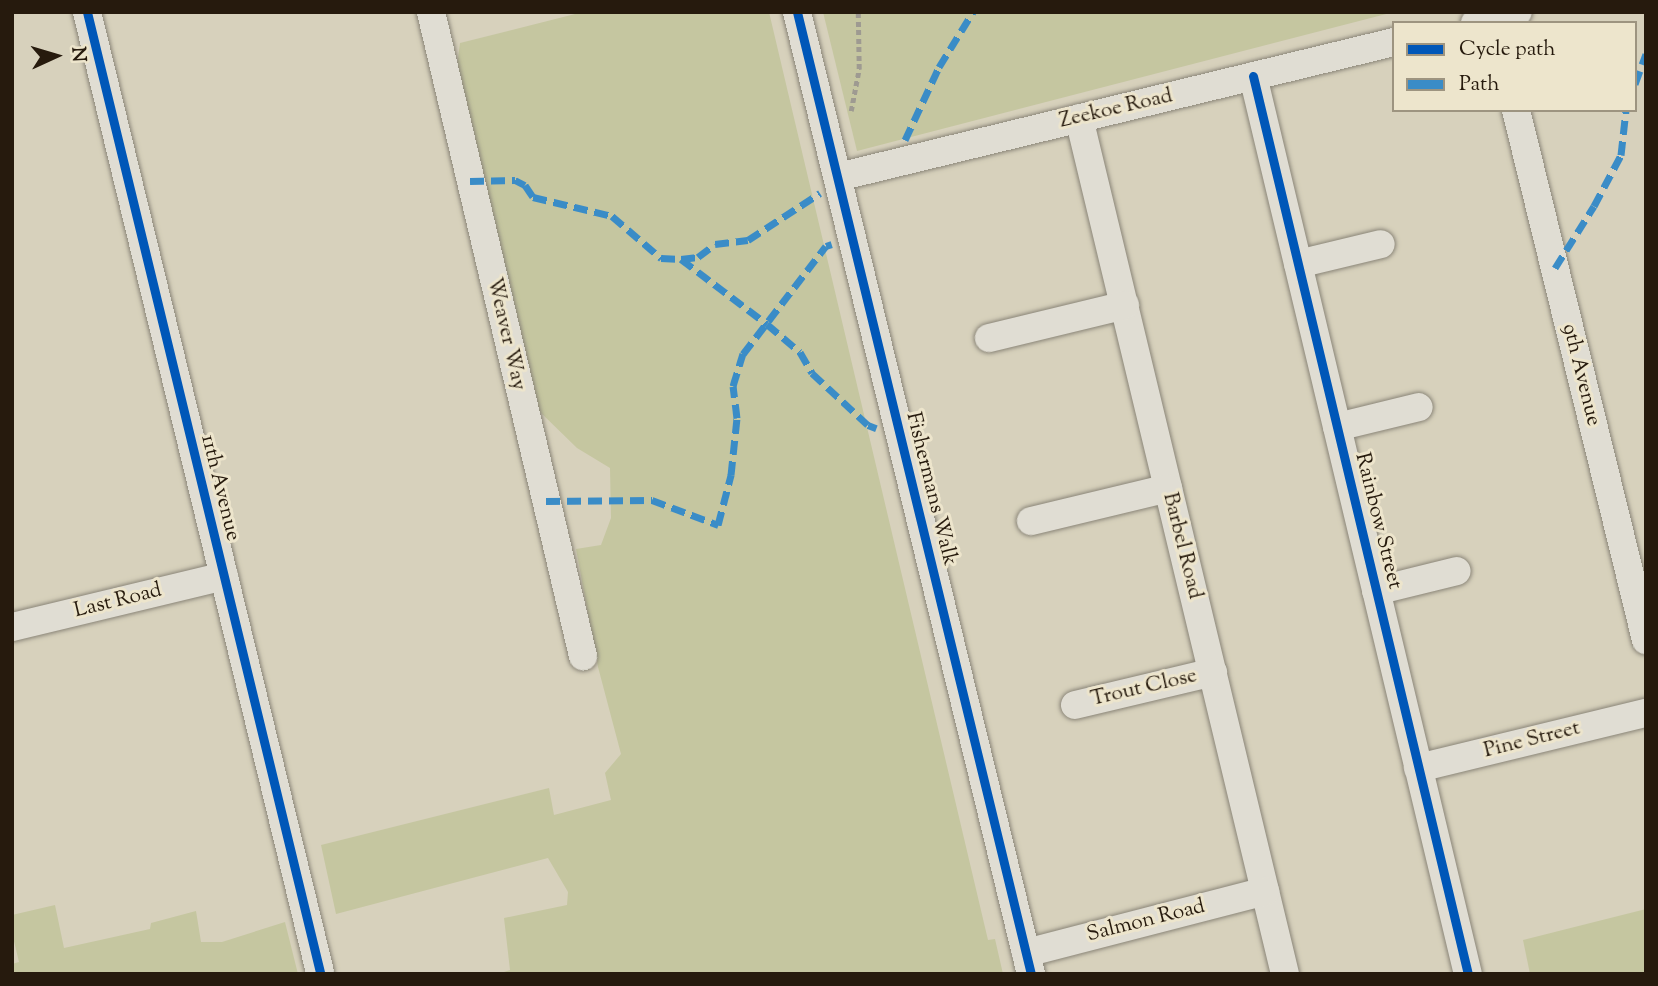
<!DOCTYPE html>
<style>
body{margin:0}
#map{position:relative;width:1658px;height:986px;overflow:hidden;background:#d7d1bc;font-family:"Sorts Mill Goudy",serif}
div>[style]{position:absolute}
.green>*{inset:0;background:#c5c6a0}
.path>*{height:4.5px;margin-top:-2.25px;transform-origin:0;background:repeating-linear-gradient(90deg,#9e9a91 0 5px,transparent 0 8.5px)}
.roads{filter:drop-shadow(0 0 2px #8a8578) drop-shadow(0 0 2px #8a8578)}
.minor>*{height:28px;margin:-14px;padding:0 14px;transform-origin:14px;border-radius:14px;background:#e0ddd3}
.quiet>*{height:7px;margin-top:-3.5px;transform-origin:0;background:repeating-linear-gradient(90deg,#3a8cc7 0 14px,transparent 0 21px)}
.cycleway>*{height:9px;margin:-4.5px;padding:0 4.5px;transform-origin:4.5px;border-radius:4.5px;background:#0057b8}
span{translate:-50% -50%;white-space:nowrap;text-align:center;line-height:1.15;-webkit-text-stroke:6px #ede5cc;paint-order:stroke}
.street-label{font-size:21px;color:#261a0d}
.frame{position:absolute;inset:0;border:14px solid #261a0d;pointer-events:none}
.legend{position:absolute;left:1392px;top:21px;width:245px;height:91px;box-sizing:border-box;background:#ede5cc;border:2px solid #9d9480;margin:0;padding:9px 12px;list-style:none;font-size:21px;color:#261a0d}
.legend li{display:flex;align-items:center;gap:14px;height:35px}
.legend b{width:35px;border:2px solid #9d9480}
.north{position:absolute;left:21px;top:21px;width:70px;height:70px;-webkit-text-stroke:5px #ede5cc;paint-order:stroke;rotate:86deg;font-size:19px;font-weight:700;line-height:28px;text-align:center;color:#261a0d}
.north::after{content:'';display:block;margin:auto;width:24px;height:32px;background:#261a0d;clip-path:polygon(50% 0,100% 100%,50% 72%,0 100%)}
</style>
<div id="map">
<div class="green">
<i style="clip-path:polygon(583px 12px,769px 12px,988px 940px,995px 939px,1003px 974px,498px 974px,510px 970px,504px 918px,567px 905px,568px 892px,548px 858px,336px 914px,321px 845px,549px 788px,554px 815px,611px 800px,605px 773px,621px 754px,598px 667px,576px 549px,601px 545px,611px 518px,610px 468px,577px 448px,538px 410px,457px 66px,460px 43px)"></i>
<i style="clip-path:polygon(823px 12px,1394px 12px,857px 151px)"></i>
<i style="clip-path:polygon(55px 905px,64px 948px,150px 929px,151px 923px,196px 911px,201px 942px,222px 942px,285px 922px,298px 974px,12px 974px,12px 964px,19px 962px,12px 933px,12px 915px)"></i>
<i style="clip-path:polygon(1646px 909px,1646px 974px,1530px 974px,1523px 940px)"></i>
</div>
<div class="path">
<i style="left:851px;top:111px;width:43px;rotate:-79.2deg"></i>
<i style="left:859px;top:69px;width:57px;rotate:-91deg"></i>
</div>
<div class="roads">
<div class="minor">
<i style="left:87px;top:12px;width:988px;rotate:76.36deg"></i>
<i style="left:431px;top:12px;width:662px;rotate:76.72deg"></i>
<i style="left:797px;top:12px;width:990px;rotate:76.33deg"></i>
<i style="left:1475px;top:23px;width:44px;rotate:-14.3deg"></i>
<i style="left:1253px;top:76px;width:923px;rotate:76.54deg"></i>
<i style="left:1516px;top:110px;width:546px;rotate:76.22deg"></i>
<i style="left:1079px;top:118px;width:880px;rotate:76.47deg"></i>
<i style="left:838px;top:177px;width:572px;rotate:-13.65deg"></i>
<i style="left:1298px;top:264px;width:85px;rotate:-13.5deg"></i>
<i style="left:989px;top:338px;width:140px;rotate:-13.6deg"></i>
<i style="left:1337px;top:427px;width:84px;rotate:-13.7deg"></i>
<i style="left:1031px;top:521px;width:141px;rotate:-13.5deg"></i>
<i style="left:1376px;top:591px;width:83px;rotate:-13.9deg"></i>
<i style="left:12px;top:627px;width:218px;rotate:-13.5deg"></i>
<i style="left:1075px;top:705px;width:142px;rotate:-13.4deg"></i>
<i style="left:1418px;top:768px;width:235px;rotate:-13.6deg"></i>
<i style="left:1026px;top:953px;width:247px;rotate:-14.5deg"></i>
</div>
</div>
<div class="quiet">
<i style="left:1635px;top:84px;width:32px;rotate:-70deg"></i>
<i style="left:905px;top:140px;width:81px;rotate:-65deg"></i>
<i style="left:939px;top:67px;width:65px;rotate:-58.3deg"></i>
<i style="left:470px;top:181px;width:45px;rotate:-1.3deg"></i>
<i style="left:515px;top:180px;width:11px;rotate:27deg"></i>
<i style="left:525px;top:185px;width:14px;rotate:56deg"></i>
<i style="left:533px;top:197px;width:81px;rotate:13.5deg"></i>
<i style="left:612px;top:216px;width:65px;rotate:40.6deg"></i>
<i style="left:661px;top:258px;width:20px;rotate:3deg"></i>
<i style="left:681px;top:259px;width:108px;rotate:37.1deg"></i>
<i style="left:767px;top:324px;width:43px;rotate:40.3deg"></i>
<i style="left:800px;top:352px;width:24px;rotate:60deg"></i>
<i style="left:812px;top:373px;width:76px;rotate:42.9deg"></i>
<i style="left:868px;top:425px;width:9px;rotate:21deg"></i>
<i style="left:681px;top:259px;width:17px;rotate:-7deg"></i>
<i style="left:698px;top:257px;width:21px;rotate:-37deg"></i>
<i style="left:715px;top:244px;width:33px;rotate:-7deg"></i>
<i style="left:748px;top:240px;width:86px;rotate:-33.1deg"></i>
<i style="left:1555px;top:268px;width:73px;rotate:-57.8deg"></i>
<i style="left:1594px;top:206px;width:58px;rotate:-62.1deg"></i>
<i style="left:1621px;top:155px;width:45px;rotate:-83.7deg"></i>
<i style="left:546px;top:501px;width:106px;rotate:-0.5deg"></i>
<i style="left:652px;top:500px;width:71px;rotate:20.7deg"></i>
<i style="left:718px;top:525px;width:52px;rotate:-75.4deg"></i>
<i style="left:731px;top:475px;width:57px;rotate:-84deg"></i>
<i style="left:737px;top:418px;width:32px;rotate:-97deg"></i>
<i style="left:733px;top:386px;width:34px;rotate:-73deg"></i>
<i style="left:743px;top:354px;width:136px;rotate:-52.5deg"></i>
<i style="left:826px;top:246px;width:6px;rotate:-18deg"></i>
</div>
<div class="cycleway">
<i style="left:87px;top:12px;width:988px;rotate:76.36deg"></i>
<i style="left:797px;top:12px;width:990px;rotate:76.33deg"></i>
<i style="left:1253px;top:76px;width:923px;rotate:76.54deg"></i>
</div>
<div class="street-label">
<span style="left:1116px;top:109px;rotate:-13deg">Zeekoe Road</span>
<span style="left:506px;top:334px;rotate:77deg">Weaver Way</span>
<span style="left:1581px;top:375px;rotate:76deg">9th Avenue</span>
<span style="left:220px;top:488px;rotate:76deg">11th Avenue</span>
<span style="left:931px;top:489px;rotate:76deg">Fishermans Walk</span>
<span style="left:1378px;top:521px;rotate:76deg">Rainbow Street</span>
<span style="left:1182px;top:546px;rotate:76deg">Barbel Road</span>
<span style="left:118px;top:601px;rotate:-14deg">Last Road</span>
<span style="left:1144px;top:688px;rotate:-13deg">Trout Close</span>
<span style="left:1532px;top:740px;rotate:-14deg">Pine Street</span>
<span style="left:1146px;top:921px;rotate:-14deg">Salmon Road</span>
</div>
<div class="frame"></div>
<ul class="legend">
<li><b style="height:9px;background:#0057b8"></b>Cycle path</li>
<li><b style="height:9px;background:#3a8cc7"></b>Path</li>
</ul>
<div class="north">N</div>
</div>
